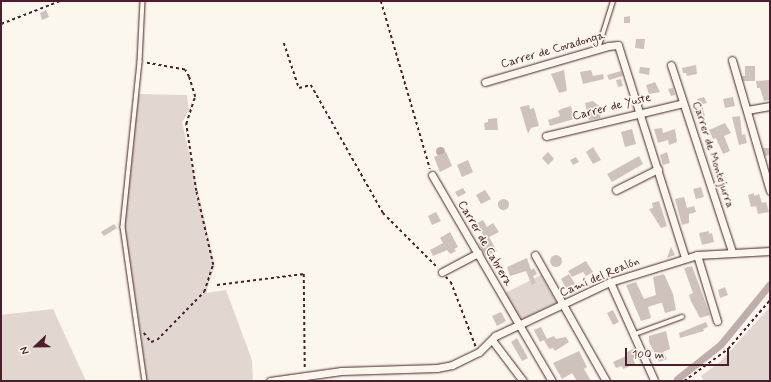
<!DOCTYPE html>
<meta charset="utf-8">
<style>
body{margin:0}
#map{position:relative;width:771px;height:382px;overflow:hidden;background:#fbf7ec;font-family:Mynerve,sans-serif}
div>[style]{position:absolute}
.green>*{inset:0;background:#e2d7d0}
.water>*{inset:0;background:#bfadaa}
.round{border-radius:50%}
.canal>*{height:7px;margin:-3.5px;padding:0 3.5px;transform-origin:3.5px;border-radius:3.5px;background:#bfadaa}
.building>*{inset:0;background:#cfc2bc}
.path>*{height:1.5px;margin-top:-0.75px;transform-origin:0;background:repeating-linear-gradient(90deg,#4a1f2b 0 3px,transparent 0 6px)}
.roads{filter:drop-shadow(0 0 1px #4a1f2b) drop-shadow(0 0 1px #4a1f2b)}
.lane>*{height:3.5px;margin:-1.75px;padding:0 1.75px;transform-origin:1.75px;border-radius:1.75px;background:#fbf7ec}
.street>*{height:7px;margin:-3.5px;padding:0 3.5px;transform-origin:3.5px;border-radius:3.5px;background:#fbf7ec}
span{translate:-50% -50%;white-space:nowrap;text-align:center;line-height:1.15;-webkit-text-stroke:3.5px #fbf7ec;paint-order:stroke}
.street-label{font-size:12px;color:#4a1f2b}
.frame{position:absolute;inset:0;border:2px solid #4a1f2b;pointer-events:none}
.north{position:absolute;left:16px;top:326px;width:40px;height:40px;-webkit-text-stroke:3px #fbf7ec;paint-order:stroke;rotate:248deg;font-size:11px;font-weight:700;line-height:16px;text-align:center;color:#4a1f2b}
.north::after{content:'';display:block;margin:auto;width:14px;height:18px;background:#4a1f2b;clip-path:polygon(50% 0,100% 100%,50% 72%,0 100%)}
.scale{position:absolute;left:625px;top:348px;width:104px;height:18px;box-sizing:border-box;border:2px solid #4a1f2b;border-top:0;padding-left:5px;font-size:12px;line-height:14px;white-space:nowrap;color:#4a1f2b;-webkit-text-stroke:3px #fbf7ec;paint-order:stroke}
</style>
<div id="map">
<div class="green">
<i style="clip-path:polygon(139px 94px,187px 95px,189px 112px,182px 122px,215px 265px,206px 293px,226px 290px,252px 360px,253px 381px,147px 381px,124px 222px)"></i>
<i style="clip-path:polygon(541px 275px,557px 303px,521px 320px,505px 293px)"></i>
<i style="clip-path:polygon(770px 307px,770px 381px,704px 381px,701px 376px,720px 362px)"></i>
<i style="clip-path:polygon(53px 309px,86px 381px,1px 381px,1px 315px)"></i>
</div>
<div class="water">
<i class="round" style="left:435.5px;top:146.5px;width:9px;height:9px"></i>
</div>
<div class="canal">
<i style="left:677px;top:379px;width:56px;rotate:-38.5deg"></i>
<i style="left:721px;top:344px;width:77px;rotate:-50.8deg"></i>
</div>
<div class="building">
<i style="clip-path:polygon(46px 10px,49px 17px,42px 20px,40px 13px)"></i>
<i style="clip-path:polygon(630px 16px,630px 23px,624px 23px,624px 17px)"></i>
<i style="clip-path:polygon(636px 39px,645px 39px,644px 49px,635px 48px)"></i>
<i style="clip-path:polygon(696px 65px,697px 74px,687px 76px,686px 73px,683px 73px,682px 68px)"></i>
<i style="clip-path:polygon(745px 66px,755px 66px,755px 81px,743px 81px,742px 76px,745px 76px)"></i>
<i style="clip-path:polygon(640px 67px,650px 68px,649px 75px,639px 73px)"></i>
<i style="clip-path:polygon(564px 70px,567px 91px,559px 93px,551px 74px)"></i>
<i style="clip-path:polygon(591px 70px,593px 76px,603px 74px,604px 79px,583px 84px,580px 72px)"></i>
<i style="clip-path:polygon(621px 71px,623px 76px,609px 80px,607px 75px)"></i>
<i style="clip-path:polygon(621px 79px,623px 86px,618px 87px,616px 80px)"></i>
<i style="clip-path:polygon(770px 80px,770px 100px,764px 101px,760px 88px,757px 88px,756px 81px)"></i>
<i style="clip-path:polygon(655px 82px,660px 92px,649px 94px,646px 85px)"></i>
<i style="clip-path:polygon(673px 88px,675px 95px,671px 96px,668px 89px)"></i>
<i style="clip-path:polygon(704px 97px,707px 103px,699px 105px,697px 99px)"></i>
<i style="clip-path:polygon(733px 97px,735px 106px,725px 108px,723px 99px)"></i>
<i style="clip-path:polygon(593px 101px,599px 106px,601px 114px,600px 118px,589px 120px,585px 103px)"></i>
<i style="clip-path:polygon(529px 105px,530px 109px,534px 108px,539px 126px,531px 128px,528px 134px,520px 107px)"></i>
<i style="clip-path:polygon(571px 106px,574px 119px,550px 126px,548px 120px,560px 116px,558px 111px,561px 109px)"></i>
<i style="clip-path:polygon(702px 106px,705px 116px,697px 119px,693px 109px)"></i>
<i style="clip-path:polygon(740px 116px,742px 135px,745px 134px,747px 143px,739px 145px,732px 117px)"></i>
<i style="clip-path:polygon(497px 118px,498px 130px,485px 130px,484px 123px,488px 122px,488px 119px)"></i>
<i style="clip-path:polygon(725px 123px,731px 133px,724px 136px,730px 151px,723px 154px,716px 138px,713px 139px,709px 130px)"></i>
<i style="clip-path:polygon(662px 128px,663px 133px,675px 129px,677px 142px,669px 145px,668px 140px,658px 143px,654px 129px)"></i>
<i style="clip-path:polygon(632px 129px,636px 144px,625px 147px,621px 132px)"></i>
<i style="clip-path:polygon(593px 147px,601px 160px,593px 164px,586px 152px)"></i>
<i style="clip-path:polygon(763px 148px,770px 148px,770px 155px,765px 156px)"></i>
<i style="clip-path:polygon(446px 152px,452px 166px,440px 172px,434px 157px)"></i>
<i style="clip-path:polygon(548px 152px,554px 159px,548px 165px,542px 158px)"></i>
<i style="clip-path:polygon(667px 152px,670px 163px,663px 165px,660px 155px)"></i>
<i style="clip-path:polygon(639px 156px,643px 164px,612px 182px,607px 174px)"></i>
<i style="clip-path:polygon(576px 157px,579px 162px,573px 165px,570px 160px)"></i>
<i style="clip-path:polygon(716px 158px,720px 169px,715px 171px,711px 159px)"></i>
<i style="clip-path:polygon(468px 160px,473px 172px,462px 177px,457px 165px)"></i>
<i style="clip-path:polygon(701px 187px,704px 197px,696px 199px,693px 189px)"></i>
<i style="clip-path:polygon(463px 188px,466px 193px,458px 197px,455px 192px)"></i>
<i style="clip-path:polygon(485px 190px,491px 199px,481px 204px,476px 195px)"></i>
<i style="clip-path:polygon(754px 193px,754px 196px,759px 194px,762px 203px,766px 202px,769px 212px,758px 214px,756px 206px,751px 207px,748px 195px)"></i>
<i style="clip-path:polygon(684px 197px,687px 208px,694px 206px,696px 212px,689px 214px,689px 223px,682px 225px,675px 199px)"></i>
<i class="round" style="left:497.5px;top:198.5px;width:11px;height:11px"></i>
<i style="clip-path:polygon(659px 201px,667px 226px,661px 228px,649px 209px,653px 208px,652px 203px)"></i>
<i style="clip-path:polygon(436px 212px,441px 221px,432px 225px,428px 216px)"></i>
<i style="clip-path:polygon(483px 220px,487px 227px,493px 223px,499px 232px,489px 237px,497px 251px,486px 256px,478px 243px,483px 241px,480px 236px,483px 235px,477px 223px)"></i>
<i style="clip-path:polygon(114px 224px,117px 228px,104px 236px,101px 232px)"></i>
<i style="clip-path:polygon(709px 231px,709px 234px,712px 233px,714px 242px,702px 245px,699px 233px)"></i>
<i style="clip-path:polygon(450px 232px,458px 247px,454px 249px,456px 251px,450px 254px,447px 250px,433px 256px,430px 250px,443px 243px,440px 238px)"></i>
<i style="clip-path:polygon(671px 247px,675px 255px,667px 258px)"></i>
<i class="round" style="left:550px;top:255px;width:12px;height:12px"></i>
<i style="clip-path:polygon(527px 258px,531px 270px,534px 268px,537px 274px,533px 276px,536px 283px,532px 285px,526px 271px,510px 276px,507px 267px)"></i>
<i style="clip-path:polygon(586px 261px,593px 272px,586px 276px,583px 272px,572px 277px,568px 271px)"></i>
<i style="clip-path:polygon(692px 266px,710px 315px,700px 318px,691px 301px,689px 295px,693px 293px,684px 268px)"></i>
<i style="clip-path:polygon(569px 274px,575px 284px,566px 288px,561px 279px)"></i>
<i style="clip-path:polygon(664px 274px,673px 294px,676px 310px,665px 313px,662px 303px,660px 303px,648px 307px,651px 318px,641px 321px,626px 285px,636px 282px,644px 299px,656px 295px,653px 277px)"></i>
<i style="clip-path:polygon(725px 287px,728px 295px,720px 298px,718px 290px)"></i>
<i style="clip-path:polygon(613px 310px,619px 322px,613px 325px,607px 313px)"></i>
<i style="clip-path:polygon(501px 312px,506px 321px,497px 326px,492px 316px)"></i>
<i style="clip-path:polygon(706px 322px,708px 327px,703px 329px,704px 331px,680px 338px,679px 333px)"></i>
<i style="clip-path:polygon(541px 327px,547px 339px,554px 336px,556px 339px,566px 337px,569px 342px,555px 351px,553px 348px,549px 349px,544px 340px,540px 342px,534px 330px)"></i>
<i style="clip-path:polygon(666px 331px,670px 349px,663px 352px,667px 359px,659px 362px,649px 342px,649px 336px)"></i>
<i style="clip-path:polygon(517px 338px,528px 358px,522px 361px,511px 342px)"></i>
<i style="clip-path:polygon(633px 349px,636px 357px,633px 358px,635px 364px,623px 369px,622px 366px,616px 368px,613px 362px,628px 355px,626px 353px)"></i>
<i style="clip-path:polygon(579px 351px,587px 367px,584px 369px,591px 381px,577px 381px,572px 373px,562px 379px,553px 363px)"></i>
</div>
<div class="path">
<i style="left:381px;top:1px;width:175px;rotate:73.7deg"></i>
<i style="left:1px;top:24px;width:63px;rotate:-21.3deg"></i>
<i style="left:284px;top:43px;width:47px;rotate:71.6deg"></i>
<i style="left:299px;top:88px;width:12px;rotate:-14deg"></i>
<i style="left:311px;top:85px;width:147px;rotate:60.6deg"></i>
<i style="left:383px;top:213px;width:76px;rotate:45deg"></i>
<i style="left:446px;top:277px;width:7px;rotate:45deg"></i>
<i style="left:451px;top:282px;width:70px;rotate:69deg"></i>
<i style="left:217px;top:285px;width:88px;rotate:-7.2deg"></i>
<i style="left:304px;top:274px;width:96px;rotate:89.4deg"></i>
<i style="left:144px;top:333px;width:11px;rotate:52deg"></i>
<i style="left:151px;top:342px;width:6px;rotate:-18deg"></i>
<i style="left:157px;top:340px;width:67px;rotate:-45.6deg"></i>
<i style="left:204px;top:292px;width:28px;rotate:-72deg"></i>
<i style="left:213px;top:265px;width:76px;rotate:-102.9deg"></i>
<i style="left:196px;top:191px;width:68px;rotate:-98.5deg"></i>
<i style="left:186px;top:124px;width:28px;rotate:-72deg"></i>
<i style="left:195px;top:97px;width:21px;rotate:-107deg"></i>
<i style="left:189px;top:77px;width:8px;rotate:-120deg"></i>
<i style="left:185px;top:70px;width:40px;rotate:-170deg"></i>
<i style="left:684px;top:381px;width:54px;rotate:-36deg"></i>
<i style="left:728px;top:349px;width:65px;rotate:-49.4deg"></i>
</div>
<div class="roads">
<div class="lane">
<i style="left:143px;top:1px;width:61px;rotate:92.8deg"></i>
<i style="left:140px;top:62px;width:166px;rotate:95.9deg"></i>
<i style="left:123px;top:227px;width:156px;rotate:81.9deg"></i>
<i style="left:598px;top:49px;width:50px;rotate:-72.6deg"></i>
<i style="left:635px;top:334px;width:50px;rotate:-19.9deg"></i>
</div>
<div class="street">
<i style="left:732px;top:60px;width:136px;rotate:73.8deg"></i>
<i style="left:671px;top:65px;width:197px;rotate:71.9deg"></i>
<i style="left:485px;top:82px;width:128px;rotate:-16.3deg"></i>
<i style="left:608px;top:46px;width:10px;rotate:-6deg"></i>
<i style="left:618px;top:45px;width:223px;rotate:72.5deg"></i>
<i style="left:747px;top:110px;width:23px;rotate:-10deg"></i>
<i style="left:546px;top:136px;width:141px;rotate:-13.5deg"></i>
<i style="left:432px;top:175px;width:238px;rotate:59.8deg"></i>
<i style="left:616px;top:190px;width:47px;rotate:-26.6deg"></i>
<i style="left:535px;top:255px;width:145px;rotate:60.6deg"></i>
<i style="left:697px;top:255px;width:69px;rotate:73.1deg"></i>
<i style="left:442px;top:272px;width:41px;rotate:-27.8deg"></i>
<i style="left:610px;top:282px;width:107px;rotate:65.8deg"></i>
<i style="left:492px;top:340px;width:51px;rotate:52.9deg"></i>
<i style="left:270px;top:381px;width:72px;rotate:-8deg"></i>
<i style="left:341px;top:371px;width:96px;rotate:-1.8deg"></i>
<i style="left:437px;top:368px;width:15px;rotate:-11deg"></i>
<i style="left:452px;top:365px;width:30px;rotate:-26deg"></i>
<i style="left:479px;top:352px;width:23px;rotate:-45deg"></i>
<i style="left:495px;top:336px;width:127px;rotate:-25.2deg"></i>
<i style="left:610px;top:282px;width:91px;rotate:-17.2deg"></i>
<i style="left:697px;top:255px;width:73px;rotate:-3.1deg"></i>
</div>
</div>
<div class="street-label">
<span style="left:553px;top:51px;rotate:-16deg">Carrer de Covadonga</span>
<span style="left:612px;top:108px;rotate:-14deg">Carrer de Yuste</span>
<span style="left:712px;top:155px;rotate:72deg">Carrer de Montejurra</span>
<span style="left:484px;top:244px;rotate:60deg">Carrer de Cabrera</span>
<span style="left:600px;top:278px;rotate:-23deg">Camí del Realón</span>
</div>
<div class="frame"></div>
<div class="north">N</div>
<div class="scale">100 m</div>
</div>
